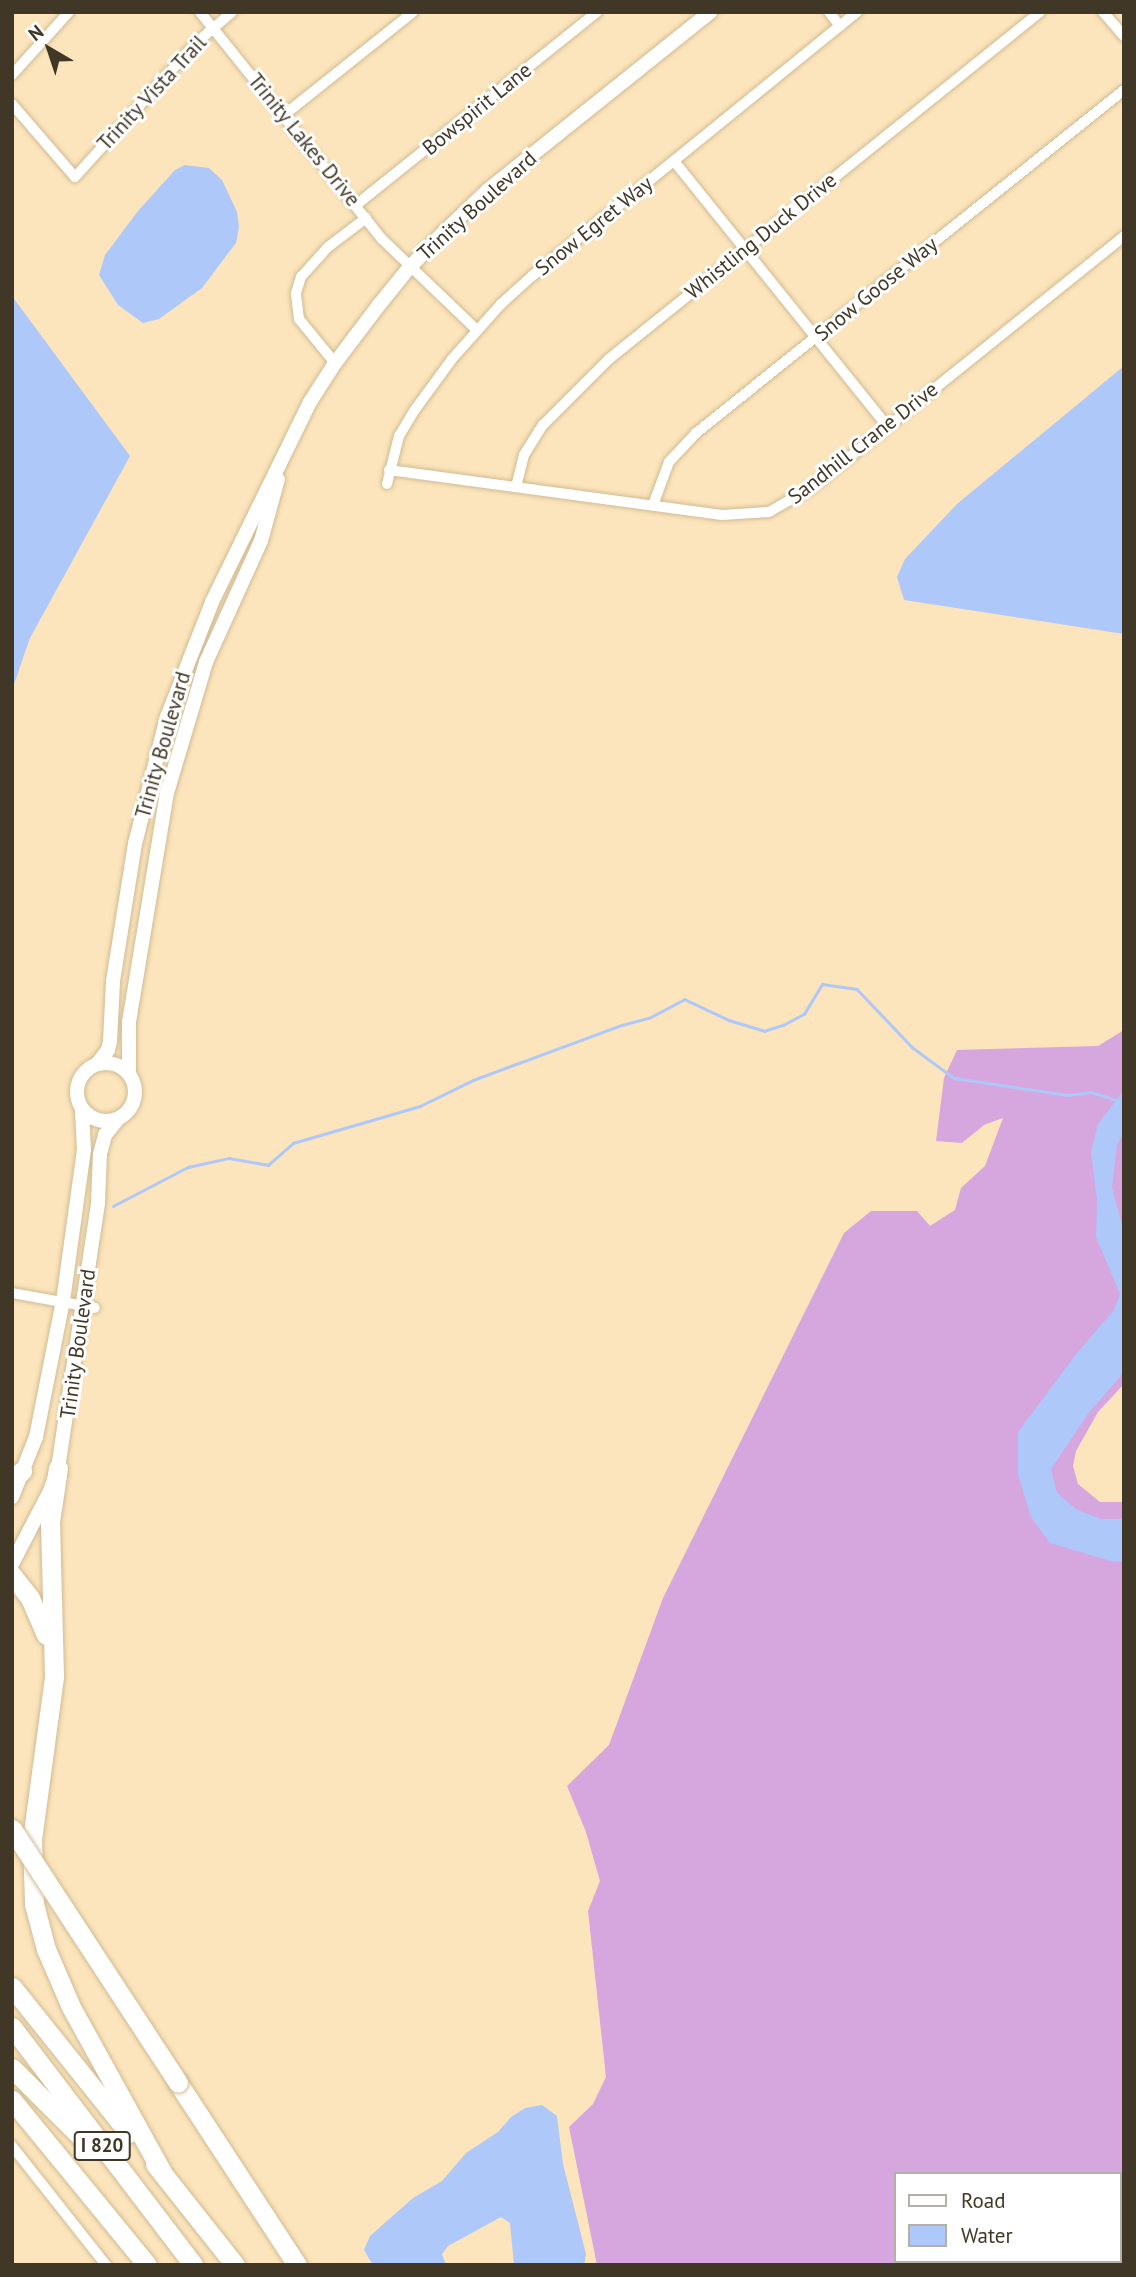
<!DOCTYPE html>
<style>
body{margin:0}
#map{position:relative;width:1136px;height:2277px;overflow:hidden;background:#fce5bc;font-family:"PT Sans",sans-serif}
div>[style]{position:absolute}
.forest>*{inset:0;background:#d6a6de}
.water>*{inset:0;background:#adc8f9}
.stream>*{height:2.5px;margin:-1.25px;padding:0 1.25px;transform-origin:1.25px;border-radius:1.25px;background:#adc8f9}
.roads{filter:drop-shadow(0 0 2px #d1bb93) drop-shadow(0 0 2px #d1bb93)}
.minor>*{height:10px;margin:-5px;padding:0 5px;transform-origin:5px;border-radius:5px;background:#fff}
.secondary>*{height:14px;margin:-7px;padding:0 7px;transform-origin:7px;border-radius:7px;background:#fff}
.secondary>.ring{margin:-7px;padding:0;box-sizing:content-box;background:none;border:14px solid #fff;border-radius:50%}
.motorway>*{height:19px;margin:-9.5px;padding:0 9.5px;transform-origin:9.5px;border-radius:9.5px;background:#fff}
.bridges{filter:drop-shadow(0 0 2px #d1bb93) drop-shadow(0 0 2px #d1bb93)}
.motorway-bridge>*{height:19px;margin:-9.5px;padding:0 9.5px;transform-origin:9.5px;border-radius:9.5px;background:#fff}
span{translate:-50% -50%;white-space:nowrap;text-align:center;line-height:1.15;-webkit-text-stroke:6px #fff;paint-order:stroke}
.shield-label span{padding:2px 5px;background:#fff;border:2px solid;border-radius:5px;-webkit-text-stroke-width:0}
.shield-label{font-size:19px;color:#403727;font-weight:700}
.street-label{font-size:21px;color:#403727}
.frame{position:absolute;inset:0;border:14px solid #403727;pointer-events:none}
.legend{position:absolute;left:894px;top:2172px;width:228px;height:91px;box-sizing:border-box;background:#fff;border:2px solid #b3afa9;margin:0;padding:9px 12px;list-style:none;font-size:21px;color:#403727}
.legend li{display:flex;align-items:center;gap:14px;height:35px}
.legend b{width:35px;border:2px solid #b3afa9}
.north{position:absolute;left:14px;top:14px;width:70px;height:70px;-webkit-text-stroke:5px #fff;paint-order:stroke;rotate:321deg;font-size:19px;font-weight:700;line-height:28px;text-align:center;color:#403727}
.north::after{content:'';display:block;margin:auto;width:24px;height:32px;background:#403727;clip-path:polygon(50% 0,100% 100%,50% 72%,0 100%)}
</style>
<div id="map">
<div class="forest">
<i style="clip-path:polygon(evenodd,1124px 1030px,1124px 1384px,1098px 1412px,1076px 1451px,1073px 1466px,1078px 1484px,1100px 1502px,1124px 1502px,1124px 2265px,597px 2265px,569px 2127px,593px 2104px,606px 2077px,588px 1911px,600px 1881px,586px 1832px,567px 1786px,609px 1745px,663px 1598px,844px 1233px,871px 1211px,917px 1211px,930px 1226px,955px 1210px,961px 1188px,985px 1166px,1003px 1118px,984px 1125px,962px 1143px,936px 1141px,944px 1078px,957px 1050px,1098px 1046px,1124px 1030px,896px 2174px,1120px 2174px,1120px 2261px,896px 2261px,896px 2174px)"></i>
</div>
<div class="water">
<i style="clip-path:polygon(185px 165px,209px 168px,222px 180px,237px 212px,239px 227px,236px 243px,202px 288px,159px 319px,143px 323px,118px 305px,99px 275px,105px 255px,138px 211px,175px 170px)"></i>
<i style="clip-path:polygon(12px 296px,130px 456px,30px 638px,12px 690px)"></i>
<i style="clip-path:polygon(1124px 366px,1124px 634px,904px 600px,897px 577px,905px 559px,957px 504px)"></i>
<i style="clip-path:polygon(1124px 1090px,1124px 1131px,1117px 1145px,1112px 1187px,1124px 1233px,1124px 1372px,1088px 1414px,1051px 1469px,1057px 1493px,1076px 1509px,1101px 1519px,1124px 1519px,1124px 1561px,1114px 1562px,1050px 1543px,1031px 1517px,1018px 1474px,1018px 1432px,1077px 1353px,1114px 1310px,1120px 1294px,1096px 1237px,1097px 1200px,1091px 1152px,1098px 1124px)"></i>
<i style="clip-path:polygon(542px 2105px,557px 2116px,563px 2164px,586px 2254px,584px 2265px,514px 2265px,510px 2223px,501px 2217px,448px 2246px,442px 2254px,446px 2265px,373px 2265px,364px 2250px,370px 2236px,413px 2198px,442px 2181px,466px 2153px,498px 2132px,511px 2117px,525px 2108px)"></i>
</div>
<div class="stream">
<i style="left:113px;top:1206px;width:85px;rotate:-27.5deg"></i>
<i style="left:188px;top:1167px;width:42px;rotate:-12.4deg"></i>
<i style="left:229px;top:1158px;width:40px;rotate:10deg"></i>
<i style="left:268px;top:1165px;width:33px;rotate:-41deg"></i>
<i style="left:293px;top:1143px;width:132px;rotate:-16.2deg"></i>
<i style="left:420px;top:1106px;width:59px;rotate:-26.1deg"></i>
<i style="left:473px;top:1080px;width:159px;rotate:-20.3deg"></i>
<i style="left:622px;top:1025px;width:28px;rotate:-15deg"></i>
<i style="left:649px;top:1018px;width:40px;rotate:-28deg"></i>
<i style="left:684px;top:999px;width:50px;rotate:25deg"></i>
<i style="left:729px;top:1020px;width:37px;rotate:17deg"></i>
<i style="left:764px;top:1031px;width:20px;rotate:-18deg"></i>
<i style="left:783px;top:1025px;width:24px;rotate:-28deg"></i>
<i style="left:804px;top:1014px;width:35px;rotate:-59deg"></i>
<i style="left:822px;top:984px;width:35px;rotate:8deg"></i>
<i style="left:857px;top:989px;width:80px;rotate:46.5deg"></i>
<i style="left:912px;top:1047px;width:52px;rotate:36.4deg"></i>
<i style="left:954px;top:1078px;width:115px;rotate:8.5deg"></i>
<i style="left:1068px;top:1095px;width:23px;rotate:-7deg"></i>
<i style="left:1091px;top:1092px;width:34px;rotate:17deg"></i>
</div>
<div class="roads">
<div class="minor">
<i style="left:200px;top:12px;width:291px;rotate:51.3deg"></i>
<i style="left:382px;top:239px;width:132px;rotate:43.8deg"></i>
<i style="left:829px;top:12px;width:18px;rotate:52deg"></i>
<i style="left:1103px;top:12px;width:32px;rotate:49deg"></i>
<i style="left:12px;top:75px;width:85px;rotate:-47.9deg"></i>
<i style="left:12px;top:104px;width:96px;rotate:49.2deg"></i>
<i style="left:75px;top:177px;width:179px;rotate:-47.9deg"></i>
<i style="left:195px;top:44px;width:49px;rotate:-40.9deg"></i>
<i style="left:284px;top:115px;width:165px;rotate:-38.6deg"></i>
<i style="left:674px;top:161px;width:340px;rotate:51.2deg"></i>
<i style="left:356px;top:205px;width:309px;rotate:-38.7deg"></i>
<i style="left:335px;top:363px;width:57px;rotate:-129.3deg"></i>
<i style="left:299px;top:319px;width:26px;rotate:-97deg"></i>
<i style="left:296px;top:293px;width:17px;rotate:-73deg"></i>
<i style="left:301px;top:277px;width:40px;rotate:-48deg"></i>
<i style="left:328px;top:247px;width:48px;rotate:-37.3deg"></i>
<i style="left:389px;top:470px;width:336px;rotate:7.7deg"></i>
<i style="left:722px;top:515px;width:47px;rotate:-3.7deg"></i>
<i style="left:769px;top:512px;width:48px;rotate:-29.7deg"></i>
<i style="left:811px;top:488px;width:402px;rotate:-38.8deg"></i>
<i style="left:387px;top:484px;width:49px;rotate:-76deg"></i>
<i style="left:399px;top:436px;width:29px;rotate:-59deg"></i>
<i style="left:414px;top:411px;width:64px;rotate:-53.8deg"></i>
<i style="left:452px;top:359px;width:74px;rotate:-48.3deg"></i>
<i style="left:501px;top:304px;width:42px;rotate:-42.1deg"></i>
<i style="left:532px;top:276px;width:419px;rotate:-39.1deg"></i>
<i style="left:516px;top:487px;width:33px;rotate:-76deg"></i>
<i style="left:524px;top:455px;width:36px;rotate:-58deg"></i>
<i style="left:543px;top:425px;width:93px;rotate:-45deg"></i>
<i style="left:609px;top:359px;width:553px;rotate:-38.84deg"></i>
<i style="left:653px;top:505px;width:46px;rotate:-69.6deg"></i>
<i style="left:669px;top:462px;width:40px;rotate:-47deg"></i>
<i style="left:696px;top:433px;width:548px;rotate:-38.71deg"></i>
<i style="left:12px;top:1293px;width:84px;rotate:10.2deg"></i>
<i style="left:12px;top:2146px;width:152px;rotate:51.7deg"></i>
</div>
<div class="secondary">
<i class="ring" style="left:77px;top:1063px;width:44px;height:44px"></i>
<i style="left:97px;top:1064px;width:18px;rotate:-52deg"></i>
<i style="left:108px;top:1050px;width:9px;rotate:-77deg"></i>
<i style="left:110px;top:1041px;width:60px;rotate:-87.1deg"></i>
<i style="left:113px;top:981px;width:139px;rotate:-80.9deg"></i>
<i style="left:135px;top:844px;width:131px;rotate:-75.9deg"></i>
<i style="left:167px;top:717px;width:123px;rotate:-68.6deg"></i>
<i style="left:212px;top:602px;width:223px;rotate:-63.9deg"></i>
<i style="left:310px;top:402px;width:46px;rotate:-57.3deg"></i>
<i style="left:335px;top:363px;width:73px;rotate:-52.8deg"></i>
<i style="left:379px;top:305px;width:48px;rotate:-51deg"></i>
<i style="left:409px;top:268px;width:52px;rotate:-45.8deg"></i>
<i style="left:445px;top:231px;width:59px;rotate:-43.6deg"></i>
<i style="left:488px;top:190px;width:285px;rotate:-38.7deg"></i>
<i style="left:129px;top:1074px;width:52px;rotate:-90deg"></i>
<i style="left:129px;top:1022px;width:232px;rotate:-80.6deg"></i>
<i style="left:167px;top:793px;width:137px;rotate:-73.4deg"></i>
<i style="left:206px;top:662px;width:133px;rotate:-65.6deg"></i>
<i style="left:261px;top:541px;width:64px;rotate:-74.7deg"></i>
<i style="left:12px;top:1497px;width:65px;rotate:-68.2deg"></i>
<i style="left:36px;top:1437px;width:139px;rotate:-78.8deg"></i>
<i style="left:63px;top:1301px;width:152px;rotate:-82.1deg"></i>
<i style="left:84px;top:1150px;width:40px;rotate:-92.9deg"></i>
<i style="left:12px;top:1564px;width:82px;rotate:-62.5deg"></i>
<i style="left:50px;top:1491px;width:24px;rotate:-71deg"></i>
<i style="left:58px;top:1468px;width:268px;rotate:-81.4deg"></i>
<i style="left:98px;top:1203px;width:49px;rotate:-87.7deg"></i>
<i style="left:100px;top:1154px;width:20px;rotate:-75deg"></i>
<i style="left:105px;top:1135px;width:21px;rotate:-51deg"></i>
</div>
<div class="motorway">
<i style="left:58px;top:1468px;width:55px;rotate:98.4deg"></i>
<i style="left:50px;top:1522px;width:155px;rotate:88.5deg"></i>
<i style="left:54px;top:1677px;width:163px;rotate:97.7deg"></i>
<i style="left:32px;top:1839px;width:65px;rotate:88.2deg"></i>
<i style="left:34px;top:1904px;width:47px;rotate:75.1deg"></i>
<i style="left:46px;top:1949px;width:63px;rotate:66.7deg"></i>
<i style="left:71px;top:2007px;width:188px;rotate:61.1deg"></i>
<i style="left:12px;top:1479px;width:13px;rotate:-39deg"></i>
<i style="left:12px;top:1575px;width:29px;rotate:52deg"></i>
<i style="left:30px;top:1598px;width:40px;rotate:66.6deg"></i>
<i style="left:12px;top:1987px;width:187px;rotate:51.3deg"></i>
<i style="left:12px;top:2027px;width:299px;rotate:52.7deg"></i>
<i style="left:12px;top:2068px;width:107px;rotate:45deg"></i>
<i style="left:178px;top:2083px;width:217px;rotate:56.8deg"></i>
<i style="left:12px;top:2100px;width:213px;rotate:50.7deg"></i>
<i style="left:155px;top:2164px;width:129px;rotate:51.6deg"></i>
</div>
</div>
<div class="bridges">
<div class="motorway-bridge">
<i style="left:12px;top:1829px;width:303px;rotate:56.8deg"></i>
</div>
</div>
<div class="shield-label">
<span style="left:102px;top:2146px">I 820</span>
</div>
<div class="street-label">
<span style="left:152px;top:93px;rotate:-47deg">Trinity Vista Trail</span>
<span style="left:477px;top:109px;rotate:-39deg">Bowspirit Lane</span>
<span style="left:304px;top:140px;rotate:51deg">Trinity Lakes Drive</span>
<span style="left:477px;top:206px;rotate:-42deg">Trinity Boulevard</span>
<span style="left:594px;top:226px;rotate:-39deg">Snow Egret Way</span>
<span style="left:761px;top:236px;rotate:-39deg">Whistling Duck Drive</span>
<span style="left:876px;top:289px;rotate:-39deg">Snow Goose Way</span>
<span style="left:863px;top:443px;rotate:-38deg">Sandhill Crane Drive</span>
<span style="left:163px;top:745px;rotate:-74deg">Trinity Boulevard</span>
<span style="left:78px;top:1344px;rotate:-82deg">Trinity Boulevard</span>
</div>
<div class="frame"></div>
<ul class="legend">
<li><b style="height:9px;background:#fff"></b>Road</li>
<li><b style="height:19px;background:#adc8f9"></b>Water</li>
</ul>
<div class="north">N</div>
</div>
